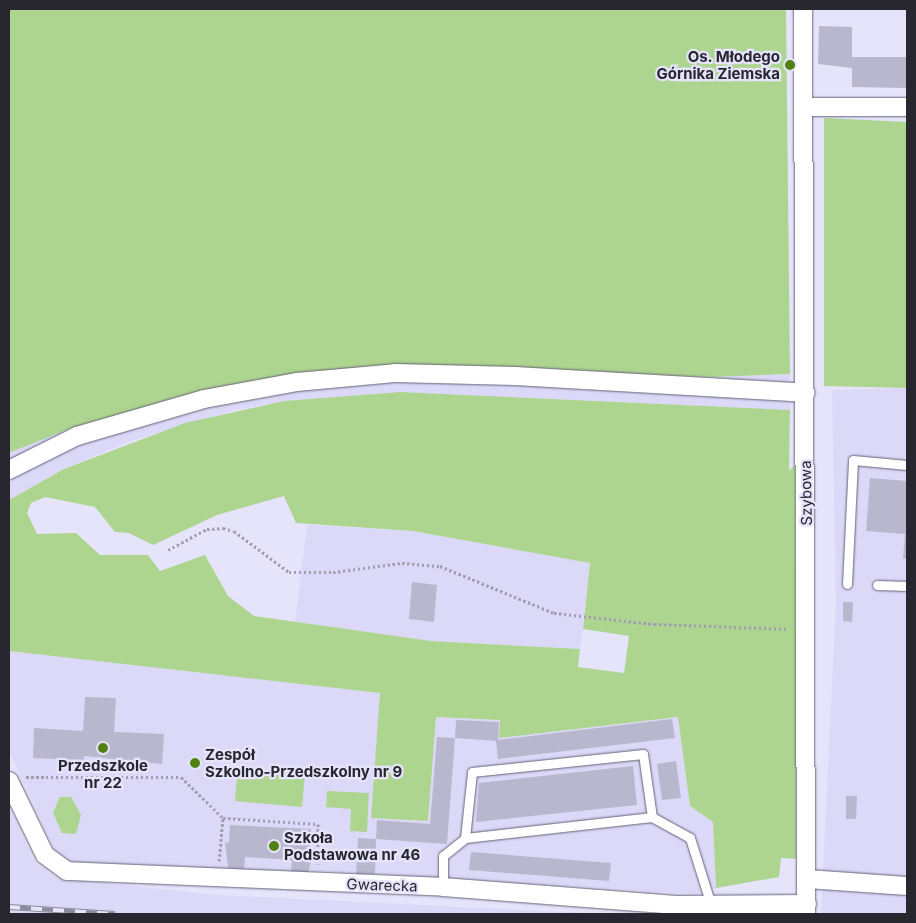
<!DOCTYPE html>
<meta charset="utf-8">
<style>
body{margin:0}
#map{position:relative;width:916px;height:923px;overflow:hidden;background:#e5e4fb;font-family:Inter,sans-serif}
div>[style]{position:absolute}
.built>*{inset:0;background:#dbd9f7}
.green>*{inset:0;background:#aed58f}
.building>*{inset:0;background:#b9b7ce}
.path>*{height:3px;margin-top:-1.5px;transform-origin:0;background:repeating-linear-gradient(90deg,#a09fb1 0 2.5px,transparent 0 5px)}
.roads{filter:drop-shadow(0 0 1px #646276) drop-shadow(0 0 1px #646276)}
.lane>*{height:9px;margin:-4.5px;padding:0 4.5px;transform-origin:4.5px;border-radius:4.5px;background:#fff}
.street>*{height:18px;margin:-9px;padding:0 9px;transform-origin:9px;border-radius:9px;background:#fff}
.rail>*{height:5.5px;margin-top:-2.75px;transform-origin:0;background:repeating-linear-gradient(90deg,#e5e4fb 0 11px,#8c8b9b 0 22px);box-sizing:border-box;border-block:1px solid #8c8b9b}
.dots>*{width:14px;height:14px;translate:-50% -50%;box-sizing:border-box;border:2px solid #e5e4fb;border-radius:50%}
span{translate:-50% -50%;white-space:nowrap;text-align:center;line-height:1.15;-webkit-text-stroke:4.5px #e5e4fb;paint-order:stroke}
.poi-label{font-size:15px;color:#28272f;font-weight:700}
.right{translate:-100% -50%;text-align:right}
.left{translate:0 -50%;text-align:left}
.street-label{font-size:15px;color:#28272f}
.frame{position:absolute;inset:0;border:10px solid #28272f;pointer-events:none}
</style>
<div id="map">
<div class="built">
<i style="clip-path:polygon(451px 369px,711px 377px,790px 374px,790px 410px,400px 392px,284px 401px,235px 410px,131px 441px,64px 469px,9px 500px,9px 453px,71px 428px,219px 390px)"></i>
<i style="clip-path:polygon(907px 388px,907px 914px,821px 914px,836px 602px,832px 390px)"></i>
<i style="clip-path:polygon(307px 525px,413px 531px,590px 563px,580px 649px,431px 641px,295px 623px)"></i>
<i style="clip-path:polygon(9px 651px,381px 693px,372px 818px,428px 821px,436px 717px,501px 720px,500px 738px,678px 717px,690px 806px,713px 822px,716px 888px,696px 894px,309px 870px,308px 875px,76px 864px,57px 855px,9px 751px)"></i>
<i style="clip-path:polygon(9px 808px,35px 863px,57px 878px,216px 895px,603px 914px,9px 914px)"></i>
</div>
<div class="green">
<i style="clip-path:polygon(9px 9px,786px 9px,790px 374px,711px 377px,451px 369px,219px 390px,71px 428px,9px 453px)"></i>
<i style="clip-path:polygon(824px 118px,907px 122px,907px 388px,824px 386px)"></i>
<i style="clip-path:polygon(evenodd,400px 392px,790px 410px,789px 471px,795px 464px,796px 859px,781px 858px,779px 877px,716px 888px,713px 822px,690px 806px,678px 717px,499px 738px,500px 720px,436px 717px,428px 821px,371px 818px,380px 693px,9px 651px,9px 500px,64px 469px,185px 423px,284px 401px,400px 392px,284px 496px,296px 523px,413px 531px,590px 563px,583px 629px,629px 636px,624px 673px,578px 667px,580px 649px,431px 641px,254px 616px,228px 596px,205px 555px,160px 571px,148px 555px,100px 555px,76px 533px,37px 534px,27px 513px,31px 503px,45px 497px,95px 507px,115px 532px,129px 533px,153px 545px,217px 515px,284px 496px)"></i>
<i style="clip-path:polygon(238px 767px,305px 773px,302px 807px,235px 801px)"></i>
<i style="clip-path:polygon(327px 791px,369px 793px,367px 832px,350px 831px,351px 809px,326px 807px)"></i>
<i style="clip-path:polygon(60px 797px,71px 797px,81px 815px,76px 834px,62px 833px,53px 813px)"></i>
</div>
<div class="building">
<i style="clip-path:polygon(819px 26px,852px 27px,852px 57px,907px 57px,907px 88px,852px 87px,852px 68px,818px 64px)"></i>
<i style="clip-path:polygon(870px 478px,907px 481px,907px 559px,903px 558px,905px 534px,866px 531px)"></i>
<i style="clip-path:polygon(412px 582px,437px 585px,434px 622px,409px 619px)"></i>
<i style="clip-path:polygon(843px 602px,853px 602px,852px 622px,843px 621px)"></i>
<i style="clip-path:polygon(85px 697px,116px 698px,114px 732px,164px 734px,162px 764px,84px 756px,84px 760px,33px 758px,34px 728px,83px 731px)"></i>
<i style="clip-path:polygon(672px 719px,675px 738px,498px 759px,496px 741px,455px 738px,456px 720px,499px 722px,498px 740px)"></i>
<i style="clip-path:polygon(437px 737px,455px 738px,447px 844px,376px 839px,375px 874px,356px 874px,358px 838px,376px 839px,377px 820px,430px 824px)"></i>
<i style="clip-path:polygon(676px 761px,681px 798px,662px 800px,657px 764px)"></i>
<i style="clip-path:polygon(633px 766px,637px 805px,476px 822px,479px 783px)"></i>
<i style="clip-path:polygon(846px 796px,857px 796px,856px 819px,846px 819px)"></i>
<i style="clip-path:polygon(230px 825px,311px 829px,310px 848px,314px 848px,308px 874px,291px 873px,292px 860px,245px 857px,244px 869px,228px 868px,225px 842px,229px 843px)"></i>
<i style="clip-path:polygon(471px 852px,611px 863px,609px 881px,469px 870px)"></i>
</div>
<div class="path">
<i style="left:168px;top:550px;width:44px;rotate:-28.3deg"></i>
<i style="left:207px;top:529px;width:16px;rotate:-4deg"></i>
<i style="left:223px;top:528px;width:11px;rotate:15deg"></i>
<i style="left:234px;top:531px;width:69px;rotate:36.7deg"></i>
<i style="left:289px;top:572px;width:44px"></i>
<i style="left:333px;top:572px;width:70px;rotate:-7.4deg"></i>
<i style="left:402px;top:563px;width:38px;rotate:5deg"></i>
<i style="left:440px;top:566px;width:123px;rotate:22.4deg"></i>
<i style="left:554px;top:613px;width:101px;rotate:6.3deg"></i>
<i style="left:654px;top:624px;width:134px;rotate:2.1deg"></i>
<i style="left:26px;top:777px;width:155px"></i>
<i style="left:181px;top:777px;width:59px;rotate:44.3deg"></i>
<i style="left:223px;top:818px;width:95px;rotate:3.6deg"></i>
<i style="left:318px;top:824px;width:40px;rotate:90deg"></i>
<i style="left:219px;top:861px;width:43px;rotate:-84.7deg"></i>
</div>
<div class="roads">
<div class="lane">
<i style="left:847px;top:584px;width:124px;rotate:-87.2deg"></i>
<i style="left:853px;top:460px;width:54px;rotate:5.3deg"></i>
<i style="left:877px;top:585px;width:30px;rotate:2deg"></i>
<i style="left:465px;top:838px;width:66px;rotate:-83.9deg"></i>
<i style="left:472px;top:772px;width:172px;rotate:-6deg"></i>
<i style="left:643px;top:754px;width:64px;rotate:81.9deg"></i>
<i style="left:443px;top:887px;width:31px;rotate:-90deg"></i>
<i style="left:443px;top:856px;width:28px;rotate:-39deg"></i>
<i style="left:465px;top:838px;width:188px;rotate:-6.4deg"></i>
<i style="left:652px;top:817px;width:43px;rotate:28.9deg"></i>
<i style="left:690px;top:838px;width:70px;rotate:72.6deg"></i>
</div>
<div class="street">
<i style="left:803px;top:9px;width:905px;rotate:89.81deg"></i>
<i style="left:803px;top:107px;width:104px"></i>
<i style="left:9px;top:470px;width:76px;rotate:-26.6deg"></i>
<i style="left:77px;top:436px;width:132px;rotate:-16.2deg"></i>
<i style="left:204px;top:399px;width:95px;rotate:-10.4deg"></i>
<i style="left:297px;top:382px;width:98px;rotate:-5.2deg"></i>
<i style="left:395px;top:373px;width:120px;rotate:1.4deg"></i>
<i style="left:515px;top:376px;width:291px;rotate:3.3deg"></i>
<i style="left:9px;top:781px;width:82px;rotate:64.1deg"></i>
<i style="left:45px;top:855px;width:27px;rotate:36deg"></i>
<i style="left:67px;top:871px;width:376px;rotate:2.4deg"></i>
<i style="left:443px;top:887px;width:234px;rotate:4.4deg"></i>
<i style="left:676px;top:905px;width:131px;rotate:-0.4deg"></i>
<i style="left:807px;top:879px;width:100px;rotate:4deg"></i>
</div>
</div>
<div class="rail">
<i style="left:9px;top:907px;width:106px;rotate:3.8deg"></i>
</div>
<div class="dots">
<i style="left:790px;top:65px;background:#518112"></i>
<i style="left:103px;top:748px;background:#518112"></i>
<i style="left:195px;top:763px;background:#518112"></i>
<i style="left:274px;top:846px;background:#518112"></i>
</div>
<div class="poi-label">
<span class="right" style="left:780px;top:65px">Os. Młodego<br>Górnika Ziemska</span>
<span class="left" style="left:205px;top:763px">Zespół<br>Szkolno-Przedszkolny nr 9</span>
<span style="left:103px;top:774px">Przedszkole<br>nr 22</span>
<span class="left" style="left:284px;top:846px">Szkoła<br>Podstawowa nr 46</span>
</div>
<div class="street-label">
<span style="left:806px;top:493px;rotate:-91deg">Szybowa</span>
<span style="left:382px;top:885px;rotate:2deg">Gwarecka</span>
</div>
<div class="frame"></div>
</div>
